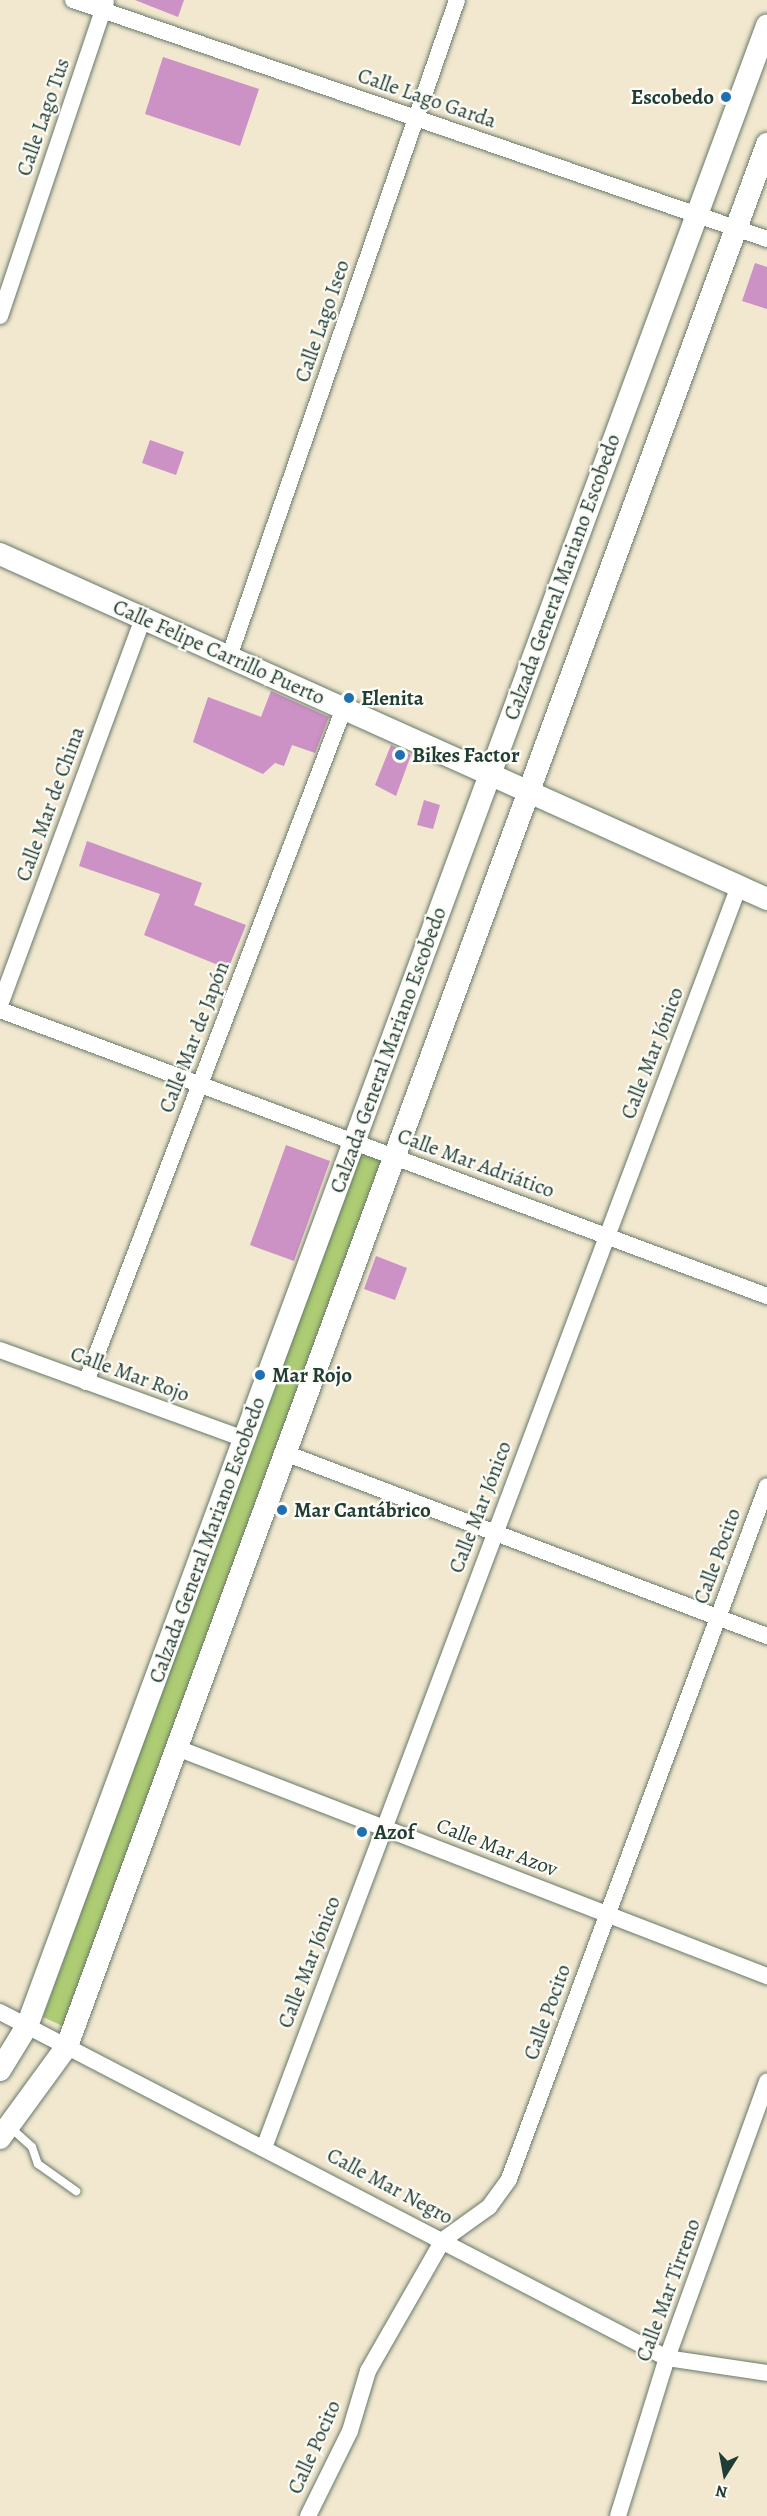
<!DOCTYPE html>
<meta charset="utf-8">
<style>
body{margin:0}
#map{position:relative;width:767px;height:2516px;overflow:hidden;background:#f1e8cf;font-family:Alegreya,serif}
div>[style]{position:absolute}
.green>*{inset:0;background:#adcc73}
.building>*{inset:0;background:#cc91c5}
.roads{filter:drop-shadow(0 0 2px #68796a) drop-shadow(0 0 2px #68796a)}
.lane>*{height:8px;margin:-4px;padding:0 4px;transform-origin:4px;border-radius:4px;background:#fff}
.street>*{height:16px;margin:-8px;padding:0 8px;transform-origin:8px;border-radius:8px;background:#fff}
.secondary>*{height:22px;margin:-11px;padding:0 11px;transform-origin:11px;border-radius:11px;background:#fff}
.dots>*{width:16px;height:16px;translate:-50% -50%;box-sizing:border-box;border:3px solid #fdfcf7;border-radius:50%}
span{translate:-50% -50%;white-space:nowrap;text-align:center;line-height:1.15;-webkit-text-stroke:4.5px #fdfcf7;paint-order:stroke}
.poi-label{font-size:21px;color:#1f3d34;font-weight:700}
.right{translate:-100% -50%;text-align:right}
.left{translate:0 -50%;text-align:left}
.street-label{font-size:21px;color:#1f3d34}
.north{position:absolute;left:695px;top:2444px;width:60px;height:60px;-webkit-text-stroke:4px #fdfcf7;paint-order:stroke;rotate:191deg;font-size:16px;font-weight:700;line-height:24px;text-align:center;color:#1f3d34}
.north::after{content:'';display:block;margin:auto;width:21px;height:27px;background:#1f3d34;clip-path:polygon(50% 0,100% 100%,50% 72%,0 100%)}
</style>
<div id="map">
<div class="green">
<i style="clip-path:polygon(358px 1153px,386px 1162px,67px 2028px,43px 2017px)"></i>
</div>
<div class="building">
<i style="clip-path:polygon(135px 0,184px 0,178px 17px)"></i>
<i style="clip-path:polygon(163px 57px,259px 89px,240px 146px,145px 114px)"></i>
<i style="clip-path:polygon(755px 263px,767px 267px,767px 309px,742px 301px)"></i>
<i style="clip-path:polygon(150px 440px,184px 452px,176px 475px,142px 463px)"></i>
<i style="clip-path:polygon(271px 691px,329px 717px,315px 753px,292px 745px,284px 766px,275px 763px,263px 774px,193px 742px,208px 697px,261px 717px)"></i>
<i style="clip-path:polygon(391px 745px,411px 755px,396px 796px,375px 785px)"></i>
<i style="clip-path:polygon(424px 800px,440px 805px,433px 829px,417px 825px)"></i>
<i style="clip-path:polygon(87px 841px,202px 883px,194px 905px,246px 925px,228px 969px,144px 935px,160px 894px,79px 866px)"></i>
<i style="clip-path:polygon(286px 1145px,330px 1161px,294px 1261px,250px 1245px)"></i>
<i style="clip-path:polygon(376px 1256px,407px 1268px,395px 1300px,364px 1289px)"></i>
</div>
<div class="roads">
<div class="lane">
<i style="left:11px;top:2128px;width:28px;rotate:42deg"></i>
<i style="left:32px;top:2147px;width:18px;rotate:71deg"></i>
<i style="left:38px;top:2164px;width:47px;rotate:35.4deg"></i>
</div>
<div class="street">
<i style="left:73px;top:0;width:734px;rotate:19deg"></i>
<i style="left:0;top:316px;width:332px;rotate:-71.4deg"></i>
<i style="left:229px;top:657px;width:695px;rotate:-70.86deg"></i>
<i style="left:0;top:1005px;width:413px;rotate:-69.7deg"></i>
<i style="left:0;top:1010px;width:819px;rotate:20.45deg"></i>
<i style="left:0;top:1350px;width:260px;rotate:20deg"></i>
<i style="left:86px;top:1382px;width:722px;rotate:-69.05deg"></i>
<i style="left:285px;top:1453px;width:516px;rotate:20.79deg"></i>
<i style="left:177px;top:1748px;width:633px;rotate:21.13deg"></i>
<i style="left:0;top:2012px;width:751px;rotate:27.42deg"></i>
<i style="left:667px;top:2358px;width:101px;rotate:8.5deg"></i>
<i style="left:265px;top:2145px;width:1345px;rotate:-69.37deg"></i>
<i style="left:308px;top:2516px;width:95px;rotate:-63.7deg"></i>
<i style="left:350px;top:2431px;width:63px;rotate:-73.3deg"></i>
<i style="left:368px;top:2371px;width:151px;rotate:-60.2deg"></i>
<i style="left:443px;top:2240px;width:57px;rotate:-35.7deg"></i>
<i style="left:489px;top:2207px;width:34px;rotate:-54deg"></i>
<i style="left:509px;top:2179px;width:739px;rotate:-69.58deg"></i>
<i style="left:618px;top:2516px;width:165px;rotate:-72.8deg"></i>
<i style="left:667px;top:2358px;width:294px;rotate:-70.1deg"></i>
</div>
<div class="secondary">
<i style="left:0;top:554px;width:841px;rotate:24.22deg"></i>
<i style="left:0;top:2070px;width:52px;rotate:-58.5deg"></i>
<i style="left:27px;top:2026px;width:2133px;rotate:-69.7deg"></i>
<i style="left:0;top:2138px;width:114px;rotate:-53.9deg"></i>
<i style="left:67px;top:2046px;width:2027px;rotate:-69.79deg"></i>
</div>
</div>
<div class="dots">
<i style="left:726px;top:97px;background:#1f6fb2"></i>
<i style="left:349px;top:698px;background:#1f6fb2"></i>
<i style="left:400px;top:755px;background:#1f6fb2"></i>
<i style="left:260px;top:1375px;background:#1f6fb2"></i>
<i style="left:282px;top:1510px;background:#1f6fb2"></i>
<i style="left:362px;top:1832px;background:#1f6fb2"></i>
</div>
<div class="poi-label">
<span class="right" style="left:714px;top:97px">Escobedo</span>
<span class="left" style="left:361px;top:698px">Elenita</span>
<span class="left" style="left:412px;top:755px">Bikes Factor</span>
<span class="left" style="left:272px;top:1375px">Mar Rojo</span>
<span class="left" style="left:294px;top:1510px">Mar Cantábrico</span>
<span class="left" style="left:374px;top:1832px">Azof</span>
</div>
<div class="street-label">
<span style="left:427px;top:98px;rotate:19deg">Calle Lago Garda</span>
<span style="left:43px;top:117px;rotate:-71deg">Calle Lago Tus</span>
<span style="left:322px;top:321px;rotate:-71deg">Calle Lago Iseo</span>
<span style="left:562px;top:577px;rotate:-70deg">Calzada General Mariano Escobedo</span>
<span style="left:219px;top:652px;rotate:24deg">Calle Felipe Carrillo Puerto</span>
<span style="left:50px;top:804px;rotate:-70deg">Calle Mar de China</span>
<span style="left:194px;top:1037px;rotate:-69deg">Calle Mar de Japón</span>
<span style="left:388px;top:1050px;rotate:-70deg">Calzada General Mariano Escobedo</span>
<span style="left:652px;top:1053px;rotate:-69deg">Calle Mar Jónico</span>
<span style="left:476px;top:1163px;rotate:20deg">Calle Mar Adriático</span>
<span style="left:130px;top:1374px;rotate:20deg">Calle Mar Rojo</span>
<span style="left:480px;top:1507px;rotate:-69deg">Calle Mar Jónico</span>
<span style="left:207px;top:1540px;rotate:-70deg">Calzada General Mariano Escobedo</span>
<span style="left:717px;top:1556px;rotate:-70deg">Calle Pocito</span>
<span style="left:497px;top:1847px;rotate:21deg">Calle Mar Azov</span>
<span style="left:309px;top:1962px;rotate:-69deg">Calle Mar Jónico</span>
<span style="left:547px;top:2012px;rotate:-70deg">Calle Pocito</span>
<span style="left:390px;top:2186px;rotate:28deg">Calle Mar Negro</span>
<span style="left:668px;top:2290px;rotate:-70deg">Calle Mar Tirreno</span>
<span style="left:314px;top:2447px;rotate:-66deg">Calle Pocito</span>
</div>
<div class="north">N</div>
</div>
